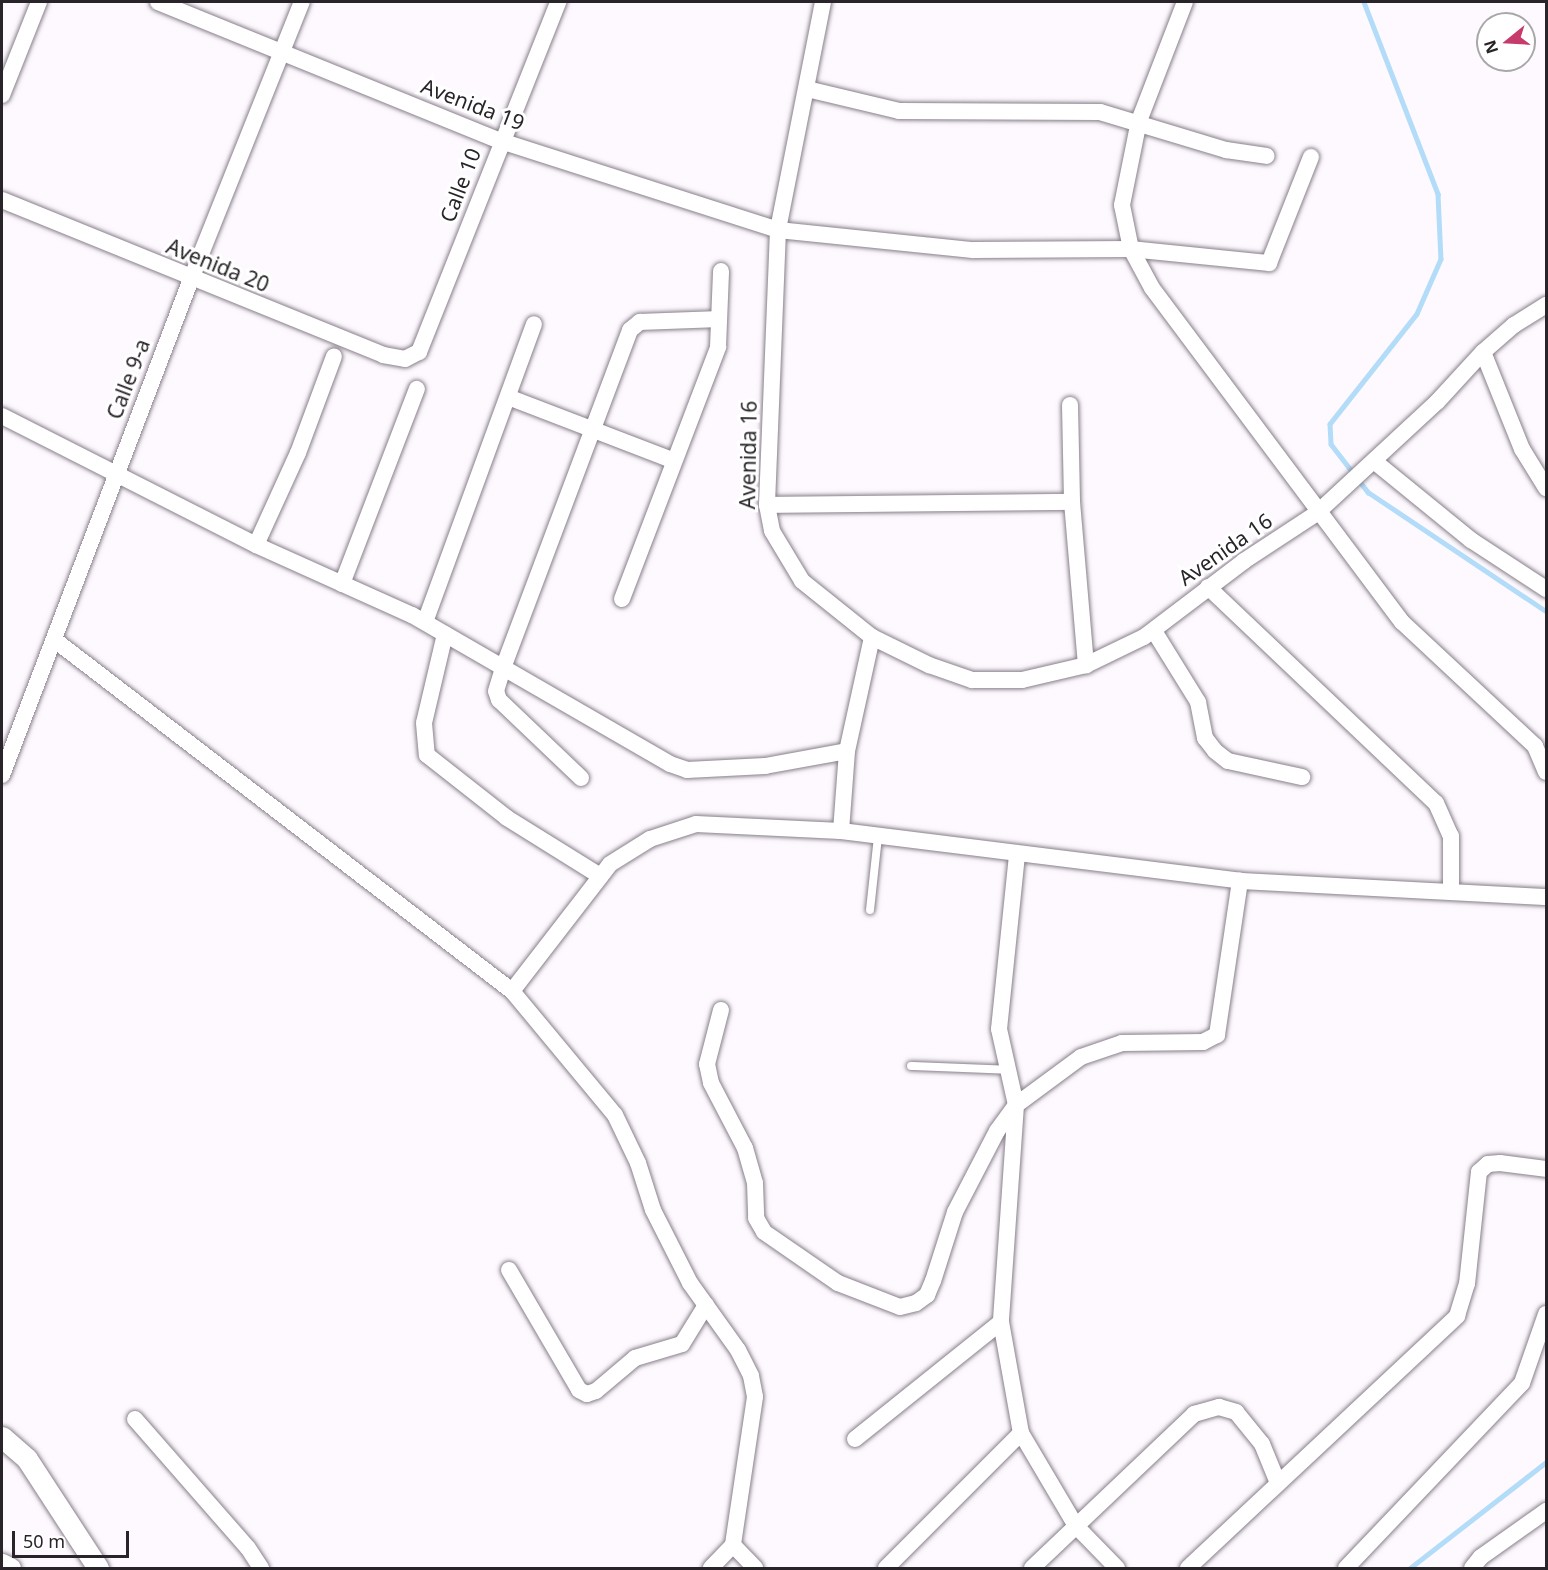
<!DOCTYPE html>
<style>
body{margin:0}
#map{position:relative;width:1548px;height:1570px;overflow:hidden;background:#fdf9fe;font-family:"Noto Sans",sans-serif}
div>[style]{position:absolute}
.stream>*{height:4.5px;margin:-2.25px;padding:0 2.25px;transform-origin:2.25px;border-radius:2.25px;background:#b2dcf8}
.roads{filter:drop-shadow(0 0 2px #887e8a) drop-shadow(0 0 2px #887e8a)}
.service>*{height:8px;margin:-4px;padding:0 4px;transform-origin:4px;border-radius:4px;background:#fff}
.minor>*{height:16px;margin:-8px;padding:0 8px;transform-origin:8px;border-radius:8px;background:#fff}
.tertiary>*{height:21px;margin:-10.5px;padding:0 10.5px;transform-origin:10.5px;border-radius:10.5px;background:#fff}
span{translate:-50% -50%;white-space:nowrap;text-align:center;line-height:1.15;-webkit-text-stroke:6px #fff;paint-order:stroke}
.street-label{font-size:21px;color:#282429}
.frame{position:absolute;inset:0;border:3px solid #282429;pointer-events:none}
.north{position:absolute;left:1476px;top:12px;width:60px;height:60px;box-sizing:border-box;background:#fff;border:2px solid #a9a7a9;border-radius:50%;rotate:252deg;font-size:16px;font-weight:700;line-height:24px;text-align:center;color:#282429}
.north::after{content:'';display:block;margin:auto;width:21px;height:27px;background:#c73a6c;clip-path:polygon(50% 0,100% 100%,50% 72%,0 100%)}
.scale{position:absolute;left:12px;top:1531px;width:117px;height:27px;box-sizing:border-box;border:3px solid #282429;border-top:0;padding-left:8px;font-size:18px;line-height:21px;white-space:nowrap;color:#282429;-webkit-text-stroke:4px #fff;paint-order:stroke}
</style>
<div id="map">
<div class="stream">
<i style="left:1364px;top:2px;width:206px;rotate:68.9deg"></i>
<i style="left:1438px;top:194px;width:65px;rotate:87.4deg"></i>
<i style="left:1441px;top:259px;width:60px;rotate:113.6deg"></i>
<i style="left:1417px;top:314px;width:140px;rotate:128.3deg"></i>
<i style="left:1330px;top:424px;width:20px;rotate:87deg"></i>
<i style="left:1331px;top:444px;width:61px;rotate:52.4deg"></i>
<i style="left:1368px;top:492px;width:214px;rotate:33.8deg"></i>
<i style="left:1410px;top:1568px;width:172px;rotate:-37.9deg"></i>
</div>
<div class="roads">
<div class="service">
<i style="left:870px;top:910px;width:74px;rotate:-83.8deg"></i>
<i style="left:911px;top:1066px;width:98px;rotate:2.3deg"></i>
</div>
<div class="minor">
<i style="left:158px;top:2px;width:370px;rotate:22.1deg"></i>
<i style="left:501px;top:141px;width:291px;rotate:17.8deg"></i>
<i style="left:778px;top:230px;width:196px;rotate:5.9deg"></i>
<i style="left:973px;top:250px;width:158px;rotate:-0.4deg"></i>
<i style="left:1131px;top:249px;width:45px;rotate:-101.6deg"></i>
<i style="left:1122px;top:205px;width:86px;rotate:-78.6deg"></i>
<i style="left:1139px;top:121px;width:128px;rotate:-68.9deg"></i>
<i style="left:823px;top:2px;width:232px;rotate:101.2deg"></i>
<i style="left:778px;top:230px;width:275px;rotate:92.3deg"></i>
<i style="left:767px;top:505px;width:26px;rotate:79deg"></i>
<i style="left:772px;top:531px;width:58px;rotate:59deg"></i>
<i style="left:802px;top:581px;width:90px;rotate:38.7deg"></i>
<i style="left:872px;top:637px;width:64px;rotate:26.2deg"></i>
<i style="left:929px;top:665px;width:46px;rotate:19.2deg"></i>
<i style="left:972px;top:680px;width:50px"></i>
<i style="left:1022px;top:680px;width:66px;rotate:-13.2deg"></i>
<i style="left:1086px;top:665px;width:64px;rotate:-25.8deg"></i>
<i style="left:1144px;top:637px;width:126px;rotate:-37.2deg"></i>
<i style="left:1244px;top:561px;width:87px;rotate:-33.3deg"></i>
<i style="left:1317px;top:513px;width:163px;rotate:-42.8deg"></i>
<i style="left:1437px;top:402px;width:68px;rotate:-47.4deg"></i>
<i style="left:1483px;top:352px;width:41px;rotate:-41.1deg"></i>
<i style="left:1514px;top:325px;width:38px;rotate:-32deg"></i>
<i style="left:807px;top:89px;width:95px;rotate:13.4deg"></i>
<i style="left:899px;top:111px;width:201px;rotate:0.3deg"></i>
<i style="left:1100px;top:112px;width:132px;rotate:16.8deg"></i>
<i style="left:1226px;top:150px;width:41px;rotate:8.3deg"></i>
<i style="left:2px;top:95px;width:100px;rotate:-68.3deg"></i>
<i style="left:2px;top:200px;width:411px;rotate:22.1deg"></i>
<i style="left:383px;top:355px;width:22px;rotate:10deg"></i>
<i style="left:405px;top:359px;width:16px;rotate:-27deg"></i>
<i style="left:419px;top:352px;width:377px;rotate:-68.3deg"></i>
<i style="left:1131px;top:249px;width:44px;rotate:61.7deg"></i>
<i style="left:1152px;top:288px;width:417px;rotate:53.2deg"></i>
<i style="left:1402px;top:622px;width:182px;rotate:43deg"></i>
<i style="left:1535px;top:746px;width:28px;rotate:67deg"></i>
<i style="left:1131px;top:249px;width:139px;rotate:5.8deg"></i>
<i style="left:1269px;top:263px;width:114px;rotate:-68.4deg"></i>
<i style="left:1483px;top:352px;width:105px;rotate:68.1deg"></i>
<i style="left:1522px;top:449px;width:46px;rotate:58.4deg"></i>
<i style="left:508px;top:397px;width:176px;rotate:21deg"></i>
<i style="left:1070px;top:405px;width:97px;rotate:88.8deg"></i>
<i style="left:2px;top:416px;width:285px;rotate:26.9deg"></i>
<i style="left:256px;top:545px;width:171px;rotate:24.2deg"></i>
<i style="left:412px;top:615px;width:298px;rotate:30deg"></i>
<i style="left:670px;top:764px;width:18px;rotate:19deg"></i>
<i style="left:687px;top:770px;width:78px;rotate:-2.9deg"></i>
<i style="left:765px;top:766px;width:83px;rotate:-10.4deg"></i>
<i style="left:847px;top:751px;width:117px;rotate:-77.6deg"></i>
<i style="left:1374px;top:461px;width:125px;rotate:39.2deg"></i>
<i style="left:1471px;top:540px;width:90px;rotate:33.2deg"></i>
<i style="left:767px;top:505px;width:305px;rotate:-0.6deg"></i>
<i style="left:1072px;top:502px;width:164px;rotate:85.1deg"></i>
<i style="left:256px;top:545px;width:101px;rotate:-65.5deg"></i>
<i style="left:298px;top:453px;width:103px;rotate:-69.6deg"></i>
<i style="left:342px;top:584px;width:209px;rotate:-69deg"></i>
<i style="left:1208px;top:587px;width:314px;rotate:43.5deg"></i>
<i style="left:1436px;top:803px;width:36px;rotate:66deg"></i>
<i style="left:1451px;top:836px;width:56px;rotate:90deg"></i>
<i style="left:622px;top:599px;width:270px;rotate:-69.1deg"></i>
<i style="left:718px;top:347px;width:76px;rotate:-87.7deg"></i>
<i style="left:425px;top:622px;width:317px;rotate:-69.9deg"></i>
<i style="left:1154px;top:631px;width:84px;rotate:58.2deg"></i>
<i style="left:1198px;top:702px;width:37px;rotate:79deg"></i>
<i style="left:1205px;top:738px;width:16px;rotate:52deg"></i>
<i style="left:1215px;top:751px;width:16px;rotate:38deg"></i>
<i style="left:1228px;top:761px;width:76px;rotate:12.2deg"></i>
<i style="left:445px;top:634px;width:91px;rotate:103.3deg"></i>
<i style="left:424px;top:723px;width:32px;rotate:85deg"></i>
<i style="left:427px;top:755px;width:102px;rotate:38.2deg"></i>
<i style="left:507px;top:818px;width:110px;rotate:31.9deg"></i>
<i style="left:56px;top:641px;width:575px;rotate:37.51deg"></i>
<i style="left:512px;top:991px;width:161px;rotate:50.3deg"></i>
<i style="left:615px;top:1115px;width:53px;rotate:64.4deg"></i>
<i style="left:638px;top:1163px;width:49px;rotate:72.3deg"></i>
<i style="left:653px;top:1210px;width:82px;rotate:63.1deg"></i>
<i style="left:690px;top:1283px;width:82px;rotate:54.4deg"></i>
<i style="left:738px;top:1350px;width:29px;rotate:63deg"></i>
<i style="left:751px;top:1376px;width:21px;rotate:79deg"></i>
<i style="left:755px;top:1397px;width:150px;rotate:98.5deg"></i>
<i style="left:733px;top:1545px;width:32px;rotate:134deg"></i>
<i style="left:2px;top:775px;width:531px;rotate:-69.14deg"></i>
<i style="left:191px;top:279px;width:298px;rotate:-68.2deg"></i>
<i style="left:581px;top:778px;width:113px;rotate:-136.4deg"></i>
<i style="left:499px;top:700px;width:9px;rotate:-108deg"></i>
<i style="left:496px;top:691px;width:24px;rotate:-73deg"></i>
<i style="left:503px;top:668px;width:361px;rotate:-69.4deg"></i>
<i style="left:630px;top:330px;width:13px;rotate:-39deg"></i>
<i style="left:640px;top:322px;width:79px;rotate:-2.2deg"></i>
<i style="left:841px;top:831px;width:80px;rotate:-85.7deg"></i>
<i style="left:1017px;top:855px;width:175px;rotate:95.9deg"></i>
<i style="left:999px;top:1029px;width:78px;rotate:77.4deg"></i>
<i style="left:1016px;top:1105px;width:218px;rotate:94deg"></i>
<i style="left:1001px;top:1322px;width:113px;rotate:79.8deg"></i>
<i style="left:1021px;top:1433px;width:108px;rotate:59.4deg"></i>
<i style="left:1076px;top:1526px;width:59px;rotate:45.7deg"></i>
<i style="left:512px;top:991px;width:160px;rotate:-52.3deg"></i>
<i style="left:610px;top:864px;width:47px;rotate:-32deg"></i>
<i style="left:650px;top:839px;width:48px;rotate:-18.1deg"></i>
<i style="left:696px;top:824px;width:145px;rotate:2.8deg"></i>
<i style="left:841px;top:831px;width:402px;rotate:7.1deg"></i>
<i style="left:1240px;top:881px;width:306px;rotate:3deg"></i>
<i style="left:721px;top:1010px;width:56px;rotate:104.5deg"></i>
<i style="left:707px;top:1064px;width:19px;rotate:78deg"></i>
<i style="left:711px;top:1083px;width:73px;rotate:62.4deg"></i>
<i style="left:745px;top:1148px;width:36px;rotate:74deg"></i>
<i style="left:755px;top:1183px;width:35px;rotate:88deg"></i>
<i style="left:756px;top:1218px;width:16px;rotate:60deg"></i>
<i style="left:764px;top:1232px;width:90px;rotate:34.6deg"></i>
<i style="left:838px;top:1283px;width:66px;rotate:21.2deg"></i>
<i style="left:900px;top:1307px;width:16px;rotate:-14deg"></i>
<i style="left:916px;top:1303px;width:14px;rotate:-36deg"></i>
<i style="left:927px;top:1295px;width:15px;rotate:-67deg"></i>
<i style="left:933px;top:1281px;width:72px;rotate:-72.3deg"></i>
<i style="left:955px;top:1212px;width:91px;rotate:-62.6deg"></i>
<i style="left:997px;top:1131px;width:32px;rotate:-54deg"></i>
<i style="left:1016px;top:1105px;width:81px;rotate:-36.4deg"></i>
<i style="left:1081px;top:1057px;width:43px;rotate:-18.9deg"></i>
<i style="left:1122px;top:1043px;width:81px;rotate:-0.7deg"></i>
<i style="left:1203px;top:1042px;width:16px;rotate:-27deg"></i>
<i style="left:1217px;top:1035px;width:156px;rotate:-81.5deg"></i>
<i style="left:509px;top:1270px;width:139px;rotate:59.7deg"></i>
<i style="left:579px;top:1390px;width:9px;rotate:27deg"></i>
<i style="left:587px;top:1394px;width:9px;rotate:-18deg"></i>
<i style="left:596px;top:1391px;width:51px;rotate:-40.2deg"></i>
<i style="left:635px;top:1358px;width:49px;rotate:-16.6deg"></i>
<i style="left:682px;top:1344px;width:46px;rotate:-58.4deg"></i>
<i style="left:135px;top:1419px;width:171px;rotate:48.8deg"></i>
<i style="left:248px;top:1548px;width:24px;rotate:57deg"></i>
<i style="left:855px;top:1439px;width:187px;rotate:-38.7deg"></i>
<i style="left:733px;top:1545px;width:32px;rotate:46deg"></i>
<i style="left:886px;top:1568px;width:191px;rotate:-45deg"></i>
<i style="left:1032px;top:1568px;width:224px;rotate:-43.5deg"></i>
<i style="left:1194px;top:1414px;width:26px;rotate:-16deg"></i>
<i style="left:1219px;top:1407px;width:18px;rotate:16deg"></i>
<i style="left:1236px;top:1412px;width:41px;rotate:50.9deg"></i>
<i style="left:1262px;top:1444px;width:42px;rotate:67.7deg"></i>
<i style="left:1188px;top:1568px;width:369px;rotate:-43.1deg"></i>
<i style="left:1457px;top:1316px;width:34px;rotate:-73deg"></i>
<i style="left:1467px;top:1284px;width:113px;rotate:-83.9deg"></i>
<i style="left:1479px;top:1172px;width:12px;rotate:-42deg"></i>
<i style="left:1488px;top:1164px;width:12px;rotate:-5deg"></i>
<i style="left:1500px;top:1163px;width:46px;rotate:7.4deg"></i>
<i style="left:1346px;top:1568px;width:255px;rotate:-46.4deg"></i>
<i style="left:1522px;top:1383px;width:73px;rotate:-70.8deg"></i>
<i style="left:1472px;top:1568px;width:14px;rotate:-51deg"></i>
<i style="left:1481px;top:1557px;width:80px;rotate:-35.3deg"></i>
</div>
<div class="tertiary">
<i style="left:2px;top:1437px;width:33px;rotate:41deg"></i>
<i style="left:27px;top:1459px;width:130px;rotate:56.9deg"></i>
<i style="left:2px;top:1564px;width:9px;rotate:27deg"></i>
</div>
</div>
<div class="street-label">
<span style="left:473px;top:104px;rotate:21deg">Avenida 19</span>
<span style="left:460px;top:185px;rotate:-69deg">Calle 10</span>
<span style="left:218px;top:265px;rotate:22deg">Avenida 20</span>
<span style="left:128px;top:379px;rotate:-69deg">Calle 9-a</span>
<span style="left:748px;top:455px;rotate:-89deg">Avenida 16</span>
<span style="left:1225px;top:549px;rotate:-35deg">Avenida 16</span>
</div>
<div class="frame"></div>
<div class="north">N</div>
<div class="scale">50 m</div>
</div>
